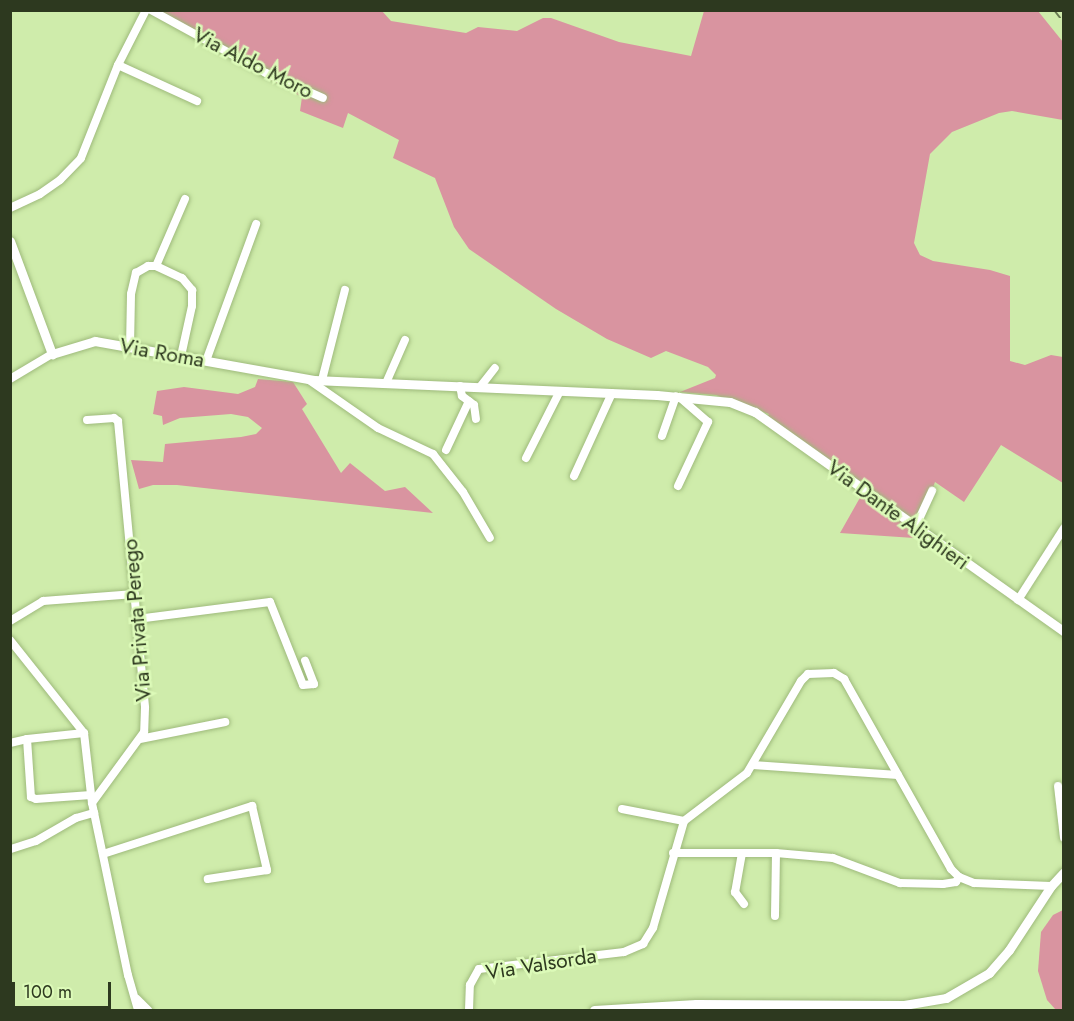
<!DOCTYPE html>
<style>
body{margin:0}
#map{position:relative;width:1074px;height:1021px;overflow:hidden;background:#cfecab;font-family:Jost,sans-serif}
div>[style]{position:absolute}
.forest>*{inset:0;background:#d994a0}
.roads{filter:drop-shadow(0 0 2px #9eba7b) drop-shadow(0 0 2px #9eba7b)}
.minor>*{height:8px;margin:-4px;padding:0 4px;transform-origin:4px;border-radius:4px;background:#fff}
.tertiary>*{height:9px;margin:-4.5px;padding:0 4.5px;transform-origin:4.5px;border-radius:4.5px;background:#fff}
.rail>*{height:2px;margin-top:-1px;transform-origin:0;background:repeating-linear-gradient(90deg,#687a52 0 10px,transparent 0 20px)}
span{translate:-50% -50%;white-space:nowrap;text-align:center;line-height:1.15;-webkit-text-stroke:5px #dcfab8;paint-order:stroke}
.street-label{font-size:21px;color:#2d391f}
.frame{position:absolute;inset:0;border:12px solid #2d391f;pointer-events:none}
.scale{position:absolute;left:12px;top:982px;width:99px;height:27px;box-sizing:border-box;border:3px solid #2d391f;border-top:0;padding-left:8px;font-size:18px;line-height:21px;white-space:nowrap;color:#2d391f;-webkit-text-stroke:4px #dcfab8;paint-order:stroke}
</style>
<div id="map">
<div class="forest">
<i style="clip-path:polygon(145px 11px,382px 11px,391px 21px,466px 33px,478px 27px,517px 31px,543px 18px,551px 18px,619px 42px,691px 56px,704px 11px,1038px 11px,1063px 42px,1063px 120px,1012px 111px,999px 113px,952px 132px,930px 154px,914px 243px,920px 255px,933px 261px,990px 270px,1010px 276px,1010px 361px,1025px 365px,1051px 355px,1063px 357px,1063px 483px,1001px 445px,964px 502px,935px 482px,914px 538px,840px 533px,866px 487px,766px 419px,769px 414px,716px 395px,680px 392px,715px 378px,716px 375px,708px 367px,666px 351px,651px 358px,607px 339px,556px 309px,469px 249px,454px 227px,435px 178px,393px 158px,399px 140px,348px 113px,343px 128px,300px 111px,302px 97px)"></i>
<i style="clip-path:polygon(258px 379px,293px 382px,307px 404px,302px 409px,341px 473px,350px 463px,385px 491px,405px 487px,433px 513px,177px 485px,153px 485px,139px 489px,131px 460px,163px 462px,165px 444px,241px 437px,256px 434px,262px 428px,248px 417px,231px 414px,180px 418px,163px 425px,162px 416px,153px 414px,157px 391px,184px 387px,238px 394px,255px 387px)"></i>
<i style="clip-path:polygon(1063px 910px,1063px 1010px,1056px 1010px,1047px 1000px,1038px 971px,1041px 932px,1053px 915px)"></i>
</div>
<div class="roads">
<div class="minor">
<i style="left:151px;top:10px;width:131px;rotate:28.7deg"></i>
<i style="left:266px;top:73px;width:62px;rotate:23.7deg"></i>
<i style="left:118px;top:65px;width:87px;rotate:24.5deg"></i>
<i style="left:10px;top:208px;width:33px;rotate:-25deg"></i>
<i style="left:40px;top:194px;width:24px;rotate:-35deg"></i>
<i style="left:60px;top:180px;width:30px;rotate:-46deg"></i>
<i style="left:81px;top:158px;width:100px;rotate:-68.3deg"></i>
<i style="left:118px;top:65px;width:62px;rotate:-63deg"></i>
<i style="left:156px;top:266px;width:73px;rotate:-66.6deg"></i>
<i style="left:130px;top:347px;width:53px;rotate:-88.9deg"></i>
<i style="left:131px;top:294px;width:22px;rotate:-77deg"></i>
<i style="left:136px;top:273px;width:14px;rotate:-30deg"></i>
<i style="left:148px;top:266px;width:8px"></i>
<i style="left:156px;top:266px;width:29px;rotate:25deg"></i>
<i style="left:182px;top:278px;width:16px;rotate:50deg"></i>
<i style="left:192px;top:290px;width:16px;rotate:90deg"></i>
<i style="left:192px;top:306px;width:51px;rotate:102.4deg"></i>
<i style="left:206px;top:361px;width:146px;rotate:-69.9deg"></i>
<i style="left:10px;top:379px;width:49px;rotate:-30.8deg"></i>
<i style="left:309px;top:380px;width:84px;rotate:34.8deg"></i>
<i style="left:378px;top:428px;width:61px;rotate:25.3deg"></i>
<i style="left:433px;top:454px;width:48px;rotate:51.7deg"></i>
<i style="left:463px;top:492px;width:53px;rotate:59.6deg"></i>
<i style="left:322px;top:380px;width:93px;rotate:-75.7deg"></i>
<i style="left:386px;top:383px;width:47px;rotate:-66.2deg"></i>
<i style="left:460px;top:386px;width:10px;rotate:79deg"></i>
<i style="left:462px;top:396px;width:15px;rotate:37deg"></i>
<i style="left:474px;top:405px;width:14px;rotate:82deg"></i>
<i style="left:480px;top:387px;width:24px;rotate:-52deg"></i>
<i style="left:87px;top:420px;width:27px;rotate:-4deg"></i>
<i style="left:114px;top:418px;width:5px;rotate:37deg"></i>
<i style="left:118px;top:421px;width:288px;rotate:84.6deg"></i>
<i style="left:145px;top:708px;width:24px;rotate:92deg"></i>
<i style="left:144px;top:732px;width:88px;rotate:126.2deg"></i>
<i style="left:662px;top:436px;width:42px;rotate:-70.7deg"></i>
<i style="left:446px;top:450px;width:54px;rotate:-64.9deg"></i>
<i style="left:526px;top:458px;width:75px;rotate:-63.1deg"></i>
<i style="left:574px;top:476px;width:91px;rotate:-65.4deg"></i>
<i style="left:678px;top:486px;width:71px;rotate:-64.9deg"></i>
<i style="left:708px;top:422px;width:38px;rotate:-139deg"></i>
<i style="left:915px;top:528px;width:41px;rotate:-65.3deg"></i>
<i style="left:1018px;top:600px;width:85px;rotate:-57.4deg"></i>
<i style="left:137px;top:619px;width:134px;rotate:-7.3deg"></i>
<i style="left:270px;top:602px;width:89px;rotate:68.3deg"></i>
<i style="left:303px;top:685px;width:11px;rotate:-5deg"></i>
<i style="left:314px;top:684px;width:25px;rotate:-111deg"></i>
<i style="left:10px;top:621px;width:39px;rotate:-31deg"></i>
<i style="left:43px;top:601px;width:92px;rotate:-4.4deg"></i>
<i style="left:10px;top:640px;width:119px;rotate:51.5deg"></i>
<i style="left:84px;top:733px;width:70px;rotate:83.5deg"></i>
<i style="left:92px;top:803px;width:176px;rotate:78.2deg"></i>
<i style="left:128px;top:975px;width:36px;rotate:74deg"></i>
<i style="left:84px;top:733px;width:57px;rotate:174deg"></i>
<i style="left:27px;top:739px;width:58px;rotate:86.1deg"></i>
<i style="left:31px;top:797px;width:5px;rotate:22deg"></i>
<i style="left:36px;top:799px;width:55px;rotate:-4.2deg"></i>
<i style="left:140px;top:739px;width:87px;rotate:-11.3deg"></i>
<i style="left:10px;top:743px;width:17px;rotate:-13deg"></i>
<i style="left:753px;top:765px;width:145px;rotate:3.9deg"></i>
<i style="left:1058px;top:786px;width:52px;rotate:83.4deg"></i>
<i style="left:622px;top:809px;width:63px;rotate:11deg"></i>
<i style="left:11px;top:849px;width:26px;rotate:-18deg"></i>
<i style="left:36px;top:841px;width:46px;rotate:-29.9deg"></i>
<i style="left:76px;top:818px;width:19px;rotate:-16deg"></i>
<i style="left:673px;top:853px;width:103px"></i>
<i style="left:776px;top:853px;width:57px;rotate:5deg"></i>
<i style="left:833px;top:858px;width:72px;rotate:20.5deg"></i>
<i style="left:900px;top:883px;width:43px;rotate:1.3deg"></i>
<i style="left:943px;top:884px;width:13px;rotate:-9deg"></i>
<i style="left:956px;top:882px;width:6px;rotate:-59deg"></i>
<i style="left:959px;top:877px;width:16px;rotate:22deg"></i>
<i style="left:974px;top:883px;width:77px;rotate:2.2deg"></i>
<i style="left:742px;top:853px;width:40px;rotate:100deg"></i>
<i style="left:735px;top:892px;width:15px;rotate:53deg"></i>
<i style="left:103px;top:854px;width:157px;rotate:-17.9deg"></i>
<i style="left:252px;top:806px;width:66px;rotate:76.8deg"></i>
<i style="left:267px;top:870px;width:60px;rotate:171.3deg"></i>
<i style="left:775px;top:916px;width:63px;rotate:-89.1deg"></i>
<i style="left:137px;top:999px;width:16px;rotate:45deg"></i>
<i style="left:469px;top:1010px;width:25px;rotate:-88deg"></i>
<i style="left:470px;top:985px;width:18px;rotate:-61deg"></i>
<i style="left:479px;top:969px;width:146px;rotate:-6.7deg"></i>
<i style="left:624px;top:952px;width:21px;rotate:-23deg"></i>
<i style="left:643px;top:944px;width:19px;rotate:-58deg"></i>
<i style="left:653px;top:928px;width:111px;rotate:-73.8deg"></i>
<i style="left:684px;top:821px;width:79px;rotate:-37.3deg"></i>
<i style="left:747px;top:773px;width:107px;rotate:-59.6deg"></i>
<i style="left:801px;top:681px;width:10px;rotate:-45deg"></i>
<i style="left:808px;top:674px;width:26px;rotate:-2deg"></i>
<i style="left:834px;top:673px;width:12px;rotate:31deg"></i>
<i style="left:844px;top:679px;width:218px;rotate:60.6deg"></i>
<i style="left:951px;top:869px;width:11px;rotate:45deg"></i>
</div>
<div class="tertiary">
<i style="left:10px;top:241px;width:121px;rotate:69.6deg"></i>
<i style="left:52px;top:354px;width:45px;rotate:-16.8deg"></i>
<i style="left:95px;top:341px;width:222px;rotate:10.1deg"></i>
<i style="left:314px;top:380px;width:343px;rotate:2.5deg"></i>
<i style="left:657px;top:395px;width:73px;rotate:5.5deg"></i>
<i style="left:730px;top:402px;width:27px;rotate:22deg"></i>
<i style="left:755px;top:412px;width:379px;rotate:35.4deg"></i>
<i style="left:594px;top:1010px;width:102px;rotate:-3.4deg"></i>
<i style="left:696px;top:1004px;width:208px;rotate:0.3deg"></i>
<i style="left:904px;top:1005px;width:43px;rotate:-9.5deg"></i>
<i style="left:946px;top:998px;width:50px;rotate:-30.2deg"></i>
<i style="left:989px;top:973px;width:30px;rotate:-49deg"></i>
<i style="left:1009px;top:950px;width:77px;rotate:-56.7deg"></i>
<i style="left:1051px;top:886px;width:19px;rotate:-47deg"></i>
</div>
</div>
<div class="rail">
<i style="left:1054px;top:10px;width:16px;rotate:52deg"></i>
</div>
<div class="street-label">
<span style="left:253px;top:63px;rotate:27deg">Via Aldo Moro</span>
<span style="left:162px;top:353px;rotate:10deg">Via Roma</span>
<span style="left:898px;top:515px;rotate:36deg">Via Dante Alighieri</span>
<span style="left:137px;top:620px;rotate:-95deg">Via Privata Perego</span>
<span style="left:541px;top:964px;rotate:-9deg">Via Valsorda</span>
</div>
<div class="frame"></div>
<div class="scale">100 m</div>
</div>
